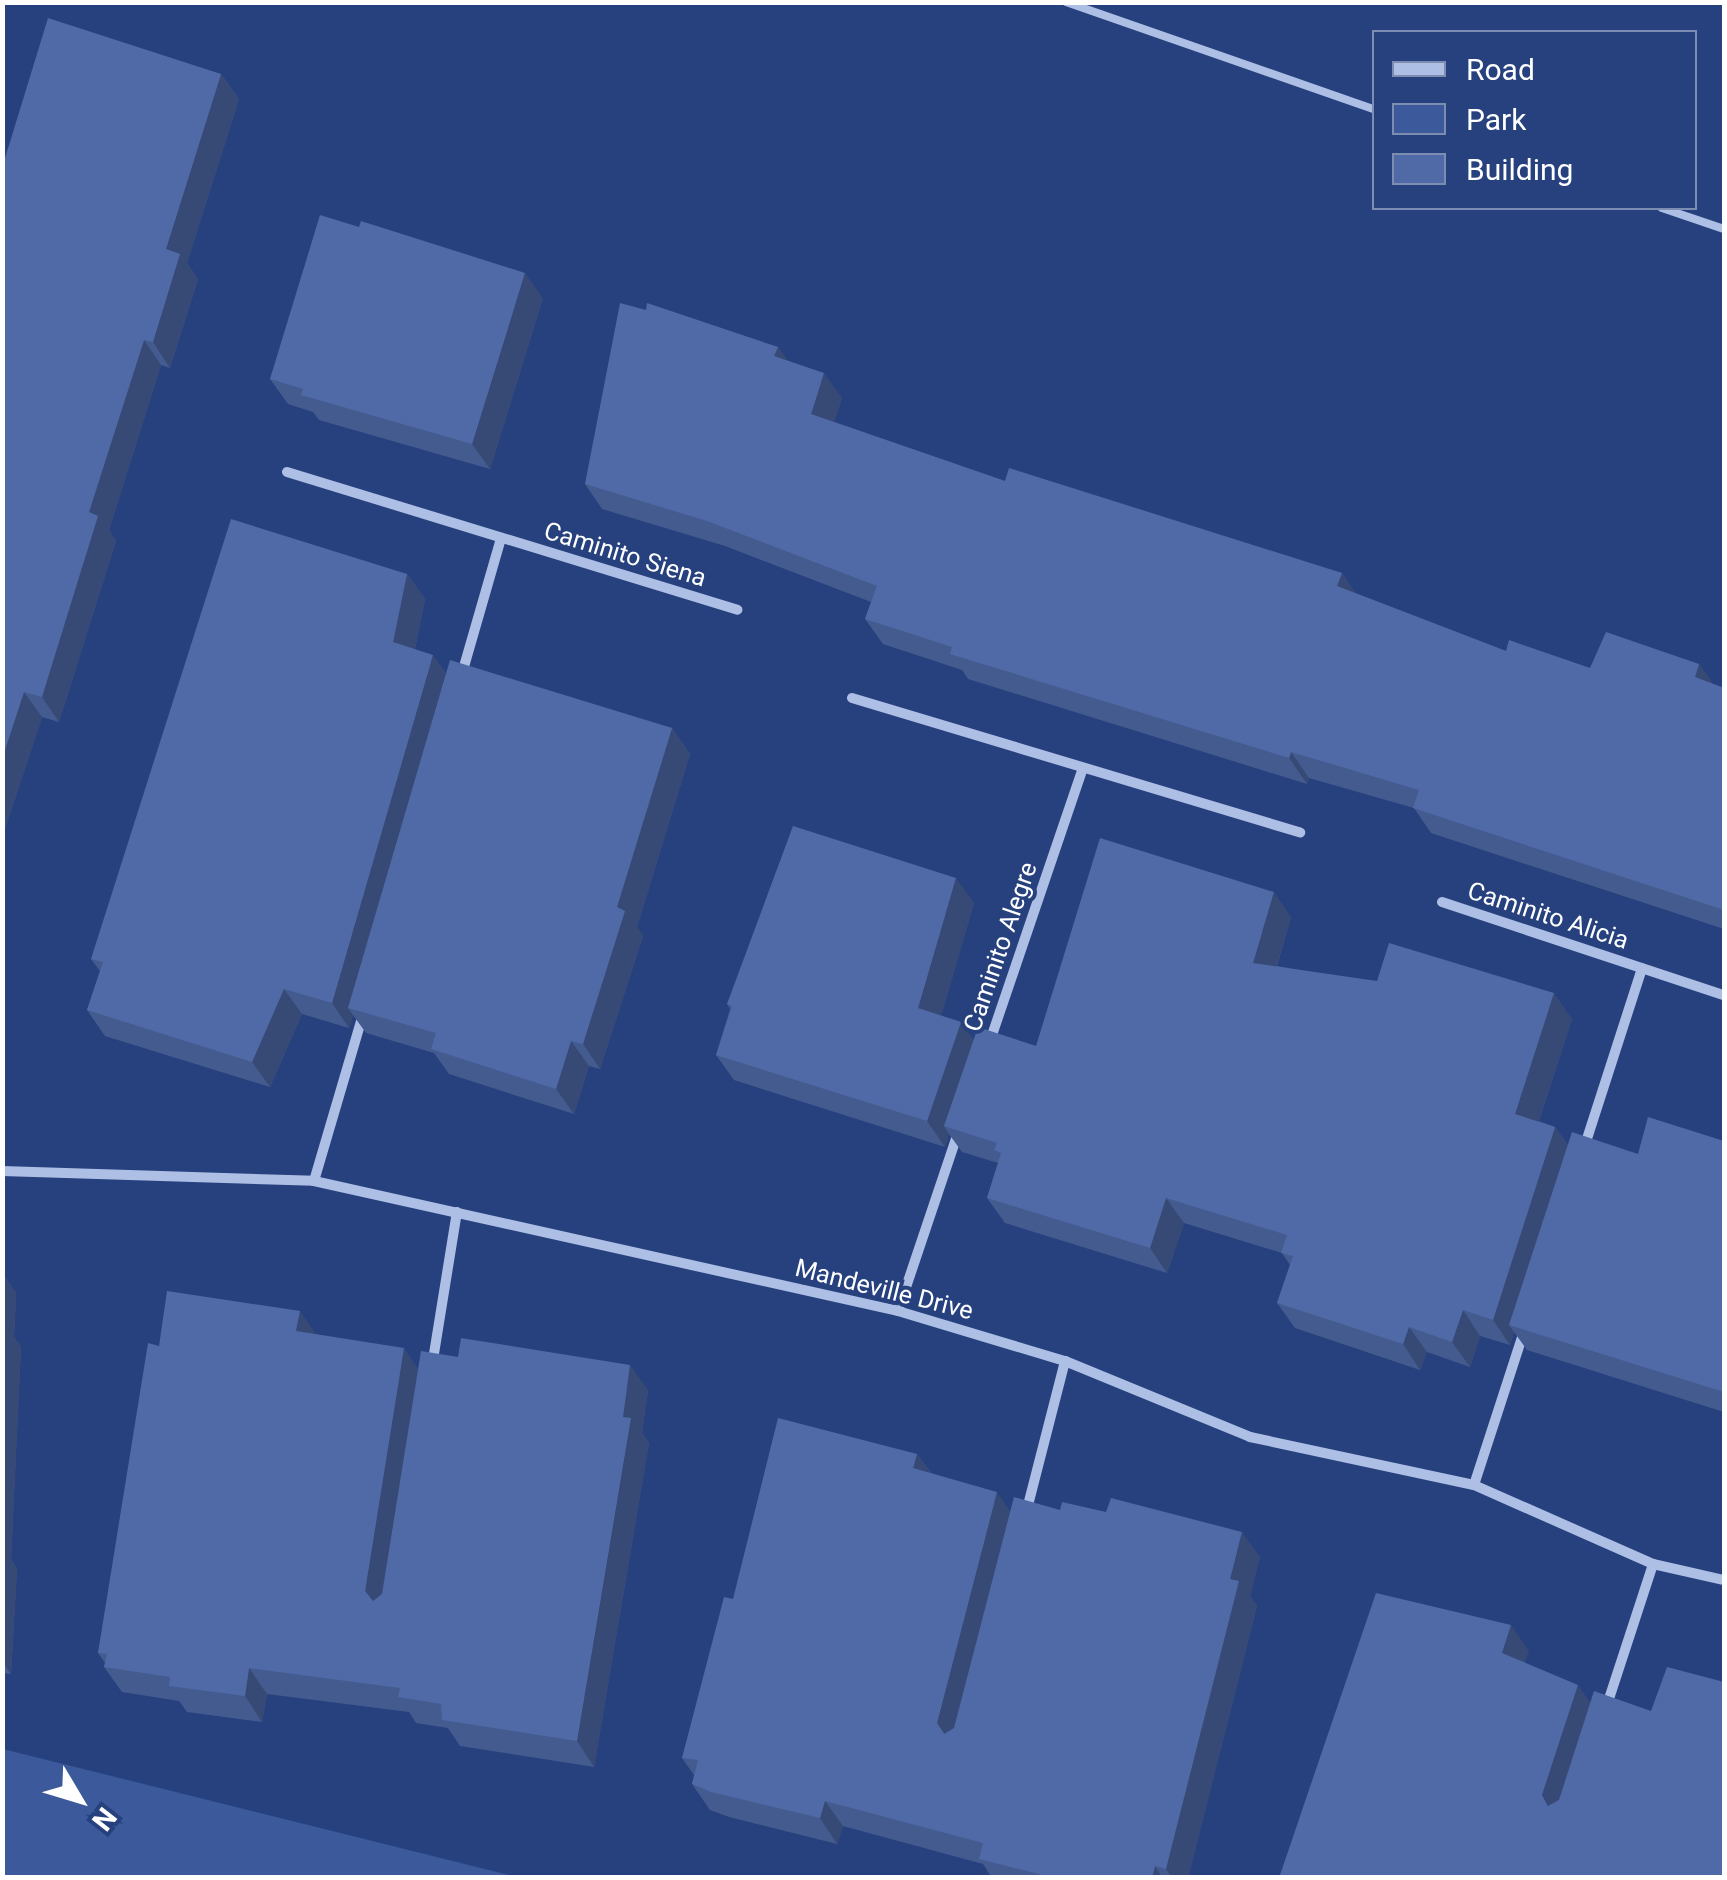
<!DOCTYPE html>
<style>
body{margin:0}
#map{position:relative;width:1727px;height:1880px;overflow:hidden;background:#27417e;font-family:Roboto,sans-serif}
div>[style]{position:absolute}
.green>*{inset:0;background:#3b599b}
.lane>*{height:8px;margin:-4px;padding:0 4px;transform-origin:4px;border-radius:4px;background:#adbfe5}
.street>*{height:10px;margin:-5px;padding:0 5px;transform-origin:5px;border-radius:5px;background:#adbfe5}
.wall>*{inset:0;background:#445b90}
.shaded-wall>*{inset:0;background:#374a75}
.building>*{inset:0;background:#4f6aa7}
span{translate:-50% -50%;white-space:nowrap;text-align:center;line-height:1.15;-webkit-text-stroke:8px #27417e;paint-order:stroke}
.street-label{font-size:25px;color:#fff}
.frame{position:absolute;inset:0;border:5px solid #fff;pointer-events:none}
.legend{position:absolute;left:1372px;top:30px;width:325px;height:180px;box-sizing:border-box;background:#27417e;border:2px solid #7d8db2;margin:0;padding:12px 18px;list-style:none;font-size:30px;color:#fff}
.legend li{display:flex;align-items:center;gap:20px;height:50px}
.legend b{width:50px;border:2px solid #7d8db2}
.north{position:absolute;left:30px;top:1750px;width:100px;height:100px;-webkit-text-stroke:8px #27417e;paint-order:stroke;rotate:128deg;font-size:28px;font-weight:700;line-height:40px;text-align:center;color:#fff}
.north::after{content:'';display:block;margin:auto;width:35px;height:45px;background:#fff;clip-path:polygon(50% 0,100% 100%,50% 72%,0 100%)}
</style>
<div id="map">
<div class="green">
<i style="clip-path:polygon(3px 1749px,517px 1877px,3px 1877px)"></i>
</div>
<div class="lane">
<i style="left:1066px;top:2px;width:326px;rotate:19.2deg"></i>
<i style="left:1662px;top:208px;width:65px;rotate:18.7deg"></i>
</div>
<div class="street">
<i style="left:287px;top:472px;width:471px;rotate:17deg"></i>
<i style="left:461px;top:677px;width:145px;rotate:-73.9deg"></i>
<i style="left:852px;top:698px;width:468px;rotate:16.7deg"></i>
<i style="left:1442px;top:902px;width:297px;rotate:18.3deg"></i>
<i style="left:990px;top:1041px;width:288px;rotate:-71.2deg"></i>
<i style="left:1584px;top:1148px;width:189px;rotate:-72.1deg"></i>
<i style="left:2px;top:1171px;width:312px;rotate:1.8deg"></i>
<i style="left:314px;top:1181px;width:598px;rotate:12.55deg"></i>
<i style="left:898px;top:1311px;width:174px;rotate:16.7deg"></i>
<i style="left:1065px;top:1361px;width:200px;rotate:22.3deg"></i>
<i style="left:1250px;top:1437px;width:229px;rotate:12.1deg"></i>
<i style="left:1474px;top:1485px;width:196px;rotate:23.8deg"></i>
<i style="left:1653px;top:1564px;width:73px;rotate:12.7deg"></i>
<i style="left:314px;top:1181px;width:173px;rotate:-73.6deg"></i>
<i style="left:898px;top:1311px;width:188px;rotate:-71.4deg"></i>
<i style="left:432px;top:1366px;width:156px;rotate:-80.8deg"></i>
<i style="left:1474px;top:1485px;width:178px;rotate:-72deg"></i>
<i style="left:1026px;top:1513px;width:157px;rotate:-75.6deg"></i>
<i style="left:1606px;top:1708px;width:151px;rotate:-71.9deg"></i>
</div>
<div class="wall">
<i style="clip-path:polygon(221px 74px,239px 99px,187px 263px,198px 279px,170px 368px,161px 365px,109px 530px,116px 541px,59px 722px,42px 717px,2px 838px,2px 168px)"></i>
<i style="clip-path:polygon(543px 298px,490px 469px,319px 420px,313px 412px,288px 404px,270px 379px)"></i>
<i style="clip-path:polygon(646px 310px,778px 347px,787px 360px,842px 398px,834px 422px,1005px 481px,1342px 573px,1355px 593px,1506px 651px,1590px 668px,1699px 664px,1713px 684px,1724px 688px,1724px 929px,1431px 833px,1414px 808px,1309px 778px,1307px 784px,968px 679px,962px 670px,883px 644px,865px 619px,871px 602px,725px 546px,602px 509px,585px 484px)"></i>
<i style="clip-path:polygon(407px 574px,425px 599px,415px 649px,446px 673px,672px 728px,690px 754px,637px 927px,643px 936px,600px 1069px,589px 1066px,574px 1114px,449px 1074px,434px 1053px,366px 1033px,353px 1015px,349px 1028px,302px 1014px,270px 1087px,105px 1036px,87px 1010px,100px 971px,91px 959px)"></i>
<i style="clip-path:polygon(974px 903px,941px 1016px,961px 1022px,973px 1040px,1036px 1046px,1291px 917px,1277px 966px,1572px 1019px,1539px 1121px,1555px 1127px,1568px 1145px,1638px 1154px,1724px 1141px,1724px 1412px,1527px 1350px,1514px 1332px,1510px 1345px,1480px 1336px,1470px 1367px,1427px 1352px,1420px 1370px,1295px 1328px,1277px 1303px,1290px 1265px,1282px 1253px,1184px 1223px,1167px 1273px,1005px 1223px,987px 1198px,998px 1163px,962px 1152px,949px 1134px,945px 1147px,734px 1080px,716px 1055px,730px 1009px,727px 1004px)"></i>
<i style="clip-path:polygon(2px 1273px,16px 1293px,14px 1337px,21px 1347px,11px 1559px,17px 1569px,11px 1674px,2px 1673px)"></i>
<i style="clip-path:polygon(316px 1334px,418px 1369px,648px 1390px,642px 1433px,649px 1443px,594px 1767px,460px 1746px,448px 1728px,416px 1723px,409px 1712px,267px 1694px,262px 1722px,187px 1712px,179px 1701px,122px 1692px,104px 1667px,105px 1663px,98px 1653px,159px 1346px)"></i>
<i style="clip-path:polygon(917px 1454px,931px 1473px,1010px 1511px,1060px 1510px,1260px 1557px,1250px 1596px,1257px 1606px,1188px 1878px,992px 1878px,983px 1864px,843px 1826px,837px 1844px,729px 1817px,710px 1810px,692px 1784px,694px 1775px,682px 1758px,733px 1599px)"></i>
</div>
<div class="shaded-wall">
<i style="clip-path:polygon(221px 74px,239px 99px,187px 263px,198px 279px,170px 368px,153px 342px,166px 249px)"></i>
<i style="clip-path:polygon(525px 273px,543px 298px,490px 469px,472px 444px)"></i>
<i style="clip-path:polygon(144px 340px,161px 365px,109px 530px,116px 541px,59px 722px,42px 697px,89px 512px)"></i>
<i style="clip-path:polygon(778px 347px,796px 372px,774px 356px)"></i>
<i style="clip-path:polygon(824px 373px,842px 398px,829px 439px,811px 414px)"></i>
<i style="clip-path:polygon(1342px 573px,1359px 599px,1337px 586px)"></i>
<i style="clip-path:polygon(407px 574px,425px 599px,411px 668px,393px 642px)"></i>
<i style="clip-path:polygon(433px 655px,451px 680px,348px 1008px,353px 1015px,349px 1028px,332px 1003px)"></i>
<i style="clip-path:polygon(1699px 664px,1717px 689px,1695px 677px)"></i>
<i style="clip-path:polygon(24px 692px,42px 717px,2px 838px,2px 759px)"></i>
<i style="clip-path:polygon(672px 728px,690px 754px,637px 927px,643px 936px,600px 1069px,583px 1044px,617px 907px)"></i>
<i style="clip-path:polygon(1291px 752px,1309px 778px,1307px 784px,1289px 758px)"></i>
<i style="clip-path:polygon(956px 878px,974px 903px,936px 1034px,918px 1008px)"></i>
<i style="clip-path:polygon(1274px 892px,1291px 917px,1270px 988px,1253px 963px)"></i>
<i style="clip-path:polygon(284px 989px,302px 1014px,270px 1087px,252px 1062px)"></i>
<i style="clip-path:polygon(1554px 993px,1572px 1019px,1533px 1139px,1515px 1114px)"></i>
<i style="clip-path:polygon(961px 1022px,979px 1047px,944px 1126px,949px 1134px,945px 1147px,927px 1121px)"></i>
<i style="clip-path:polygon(571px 1041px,589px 1066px,574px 1114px,556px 1089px)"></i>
<i style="clip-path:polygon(1555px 1127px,1573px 1152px,1509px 1325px,1514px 1332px,1510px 1345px,1493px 1320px)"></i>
<i style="clip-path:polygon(1166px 1198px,1184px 1223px,1167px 1273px,1150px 1248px)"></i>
<i style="clip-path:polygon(2px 1273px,16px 1293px,14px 1337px,21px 1347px,11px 1559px,17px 1569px,11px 1674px,2px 1661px)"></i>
<i style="clip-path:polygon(1463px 1310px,1480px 1336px,1470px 1367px,1452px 1342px)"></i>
<i style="clip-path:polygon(300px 1311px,318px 1337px,296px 1331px)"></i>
<i style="clip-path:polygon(1409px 1327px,1427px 1352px,1420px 1370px,1403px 1344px)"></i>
<i style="clip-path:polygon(404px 1348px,422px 1374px,382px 1617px,365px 1591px)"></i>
<i style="clip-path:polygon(630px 1365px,648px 1390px,642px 1433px,649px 1443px,594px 1767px,577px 1741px)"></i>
<i style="clip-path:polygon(917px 1454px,935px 1479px,913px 1468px)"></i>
<i style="clip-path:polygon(997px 1492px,1015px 1518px,955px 1749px,937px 1723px)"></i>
<i style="clip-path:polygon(1242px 1532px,1260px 1557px,1250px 1596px,1257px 1606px,1188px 1878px,1172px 1878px,1166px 1869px,1230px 1579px)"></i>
<i style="clip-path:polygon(1511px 1625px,1529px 1651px,1519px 1679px,1502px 1653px)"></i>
<i style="clip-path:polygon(249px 1668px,267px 1694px,262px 1722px,245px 1696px)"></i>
<i style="clip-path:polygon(1578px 1685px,1596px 1711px,1566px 1832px,1542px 1795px)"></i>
<i style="clip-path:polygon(825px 1801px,843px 1826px,837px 1844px,820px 1818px)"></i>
<i style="clip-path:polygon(1155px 1866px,1163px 1878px,1152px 1878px)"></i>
</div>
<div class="building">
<i style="clip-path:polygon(48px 18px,221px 74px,166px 249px,180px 254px,153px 342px,144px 340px,89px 512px,98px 516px,42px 697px,24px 692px,2px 759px,2px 168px)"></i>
<i style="clip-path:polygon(320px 215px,359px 227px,361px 221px,525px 273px,472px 444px,301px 395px,303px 389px,270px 379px)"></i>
<i style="clip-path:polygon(620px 303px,646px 310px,647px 303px,778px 347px,774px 356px,824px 373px,811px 414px,1005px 481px,1009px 468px,1342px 573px,1337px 586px,1506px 651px,1509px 640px,1590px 668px,1606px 632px,1699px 664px,1695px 677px,1724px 688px,1724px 910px,1413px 808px,1419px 790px,1291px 752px,1289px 758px,950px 654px,952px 647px,865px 619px,877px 586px,707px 521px,585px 484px)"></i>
<i style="clip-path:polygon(231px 519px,407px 574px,393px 642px,433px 655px,332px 1003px,284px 989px,252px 1062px,87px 1010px,103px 962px,91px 959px)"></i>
<i style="clip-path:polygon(450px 660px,672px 728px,617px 907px,625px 911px,583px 1044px,571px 1041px,556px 1089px,431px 1049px,436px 1033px,348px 1008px)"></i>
<i style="clip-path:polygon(793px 826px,956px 878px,918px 1008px,961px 1022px,927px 1121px,716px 1055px,732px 1006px,727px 1004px)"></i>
<i style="clip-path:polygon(1100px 838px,1274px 892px,1253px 963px,1377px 981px,1389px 943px,1554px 993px,1515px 1114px,1555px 1127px,1493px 1320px,1463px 1310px,1452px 1342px,1409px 1327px,1403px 1344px,1277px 1303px,1293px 1256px,1281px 1253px,1287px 1235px,1166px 1198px,1150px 1248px,987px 1198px,1001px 1153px,994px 1150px,997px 1143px,944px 1126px,978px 1027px,1036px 1046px)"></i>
<i style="clip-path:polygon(1648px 1117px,1724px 1141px,1724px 1392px,1509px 1325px,1572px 1132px,1638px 1154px)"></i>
<i style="clip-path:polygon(167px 1291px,300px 1311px,296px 1331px,404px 1348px,365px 1591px,373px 1601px,382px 1594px,421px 1351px,458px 1357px,461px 1338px,630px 1365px,623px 1417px,631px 1418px,577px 1741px,442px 1720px,441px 1704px,398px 1697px,400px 1688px,249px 1668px,245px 1696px,169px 1686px,170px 1677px,104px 1667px,107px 1654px,98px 1653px,148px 1343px,159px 1346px)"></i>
<i style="clip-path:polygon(778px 1418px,917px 1454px,913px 1468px,997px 1492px,937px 1723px,944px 1734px,954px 1728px,1014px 1497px,1060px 1510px,1062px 1502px,1106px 1512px,1111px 1498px,1242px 1532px,1230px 1579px,1239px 1581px,1166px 1869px,1155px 1866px,1152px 1878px,1054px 1878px,979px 1859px,983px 1843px,825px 1801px,820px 1818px,711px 1792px,692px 1784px,698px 1760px,682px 1758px,724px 1597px,733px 1599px)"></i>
<i style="clip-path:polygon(1376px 1593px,1511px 1625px,1502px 1653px,1578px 1685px,1542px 1795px,1548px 1806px,1559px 1800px,1594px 1691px,1651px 1711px,1667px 1667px,1724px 1682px,1724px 1878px,1279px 1878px)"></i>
</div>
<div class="street-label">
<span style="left:625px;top:555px;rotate:17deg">Caminito Siena</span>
<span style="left:1548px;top:916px;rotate:18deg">Caminito Alicia</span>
<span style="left:1001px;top:947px;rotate:-71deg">Caminito Alegre</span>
<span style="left:884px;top:1290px;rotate:14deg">Mandeville Drive</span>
</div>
<div class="frame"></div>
<ul class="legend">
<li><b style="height:12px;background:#adbfe5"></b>Road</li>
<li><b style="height:28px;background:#3b599b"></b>Park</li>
<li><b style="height:28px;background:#4f6aa7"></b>Building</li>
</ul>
<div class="north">N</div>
</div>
